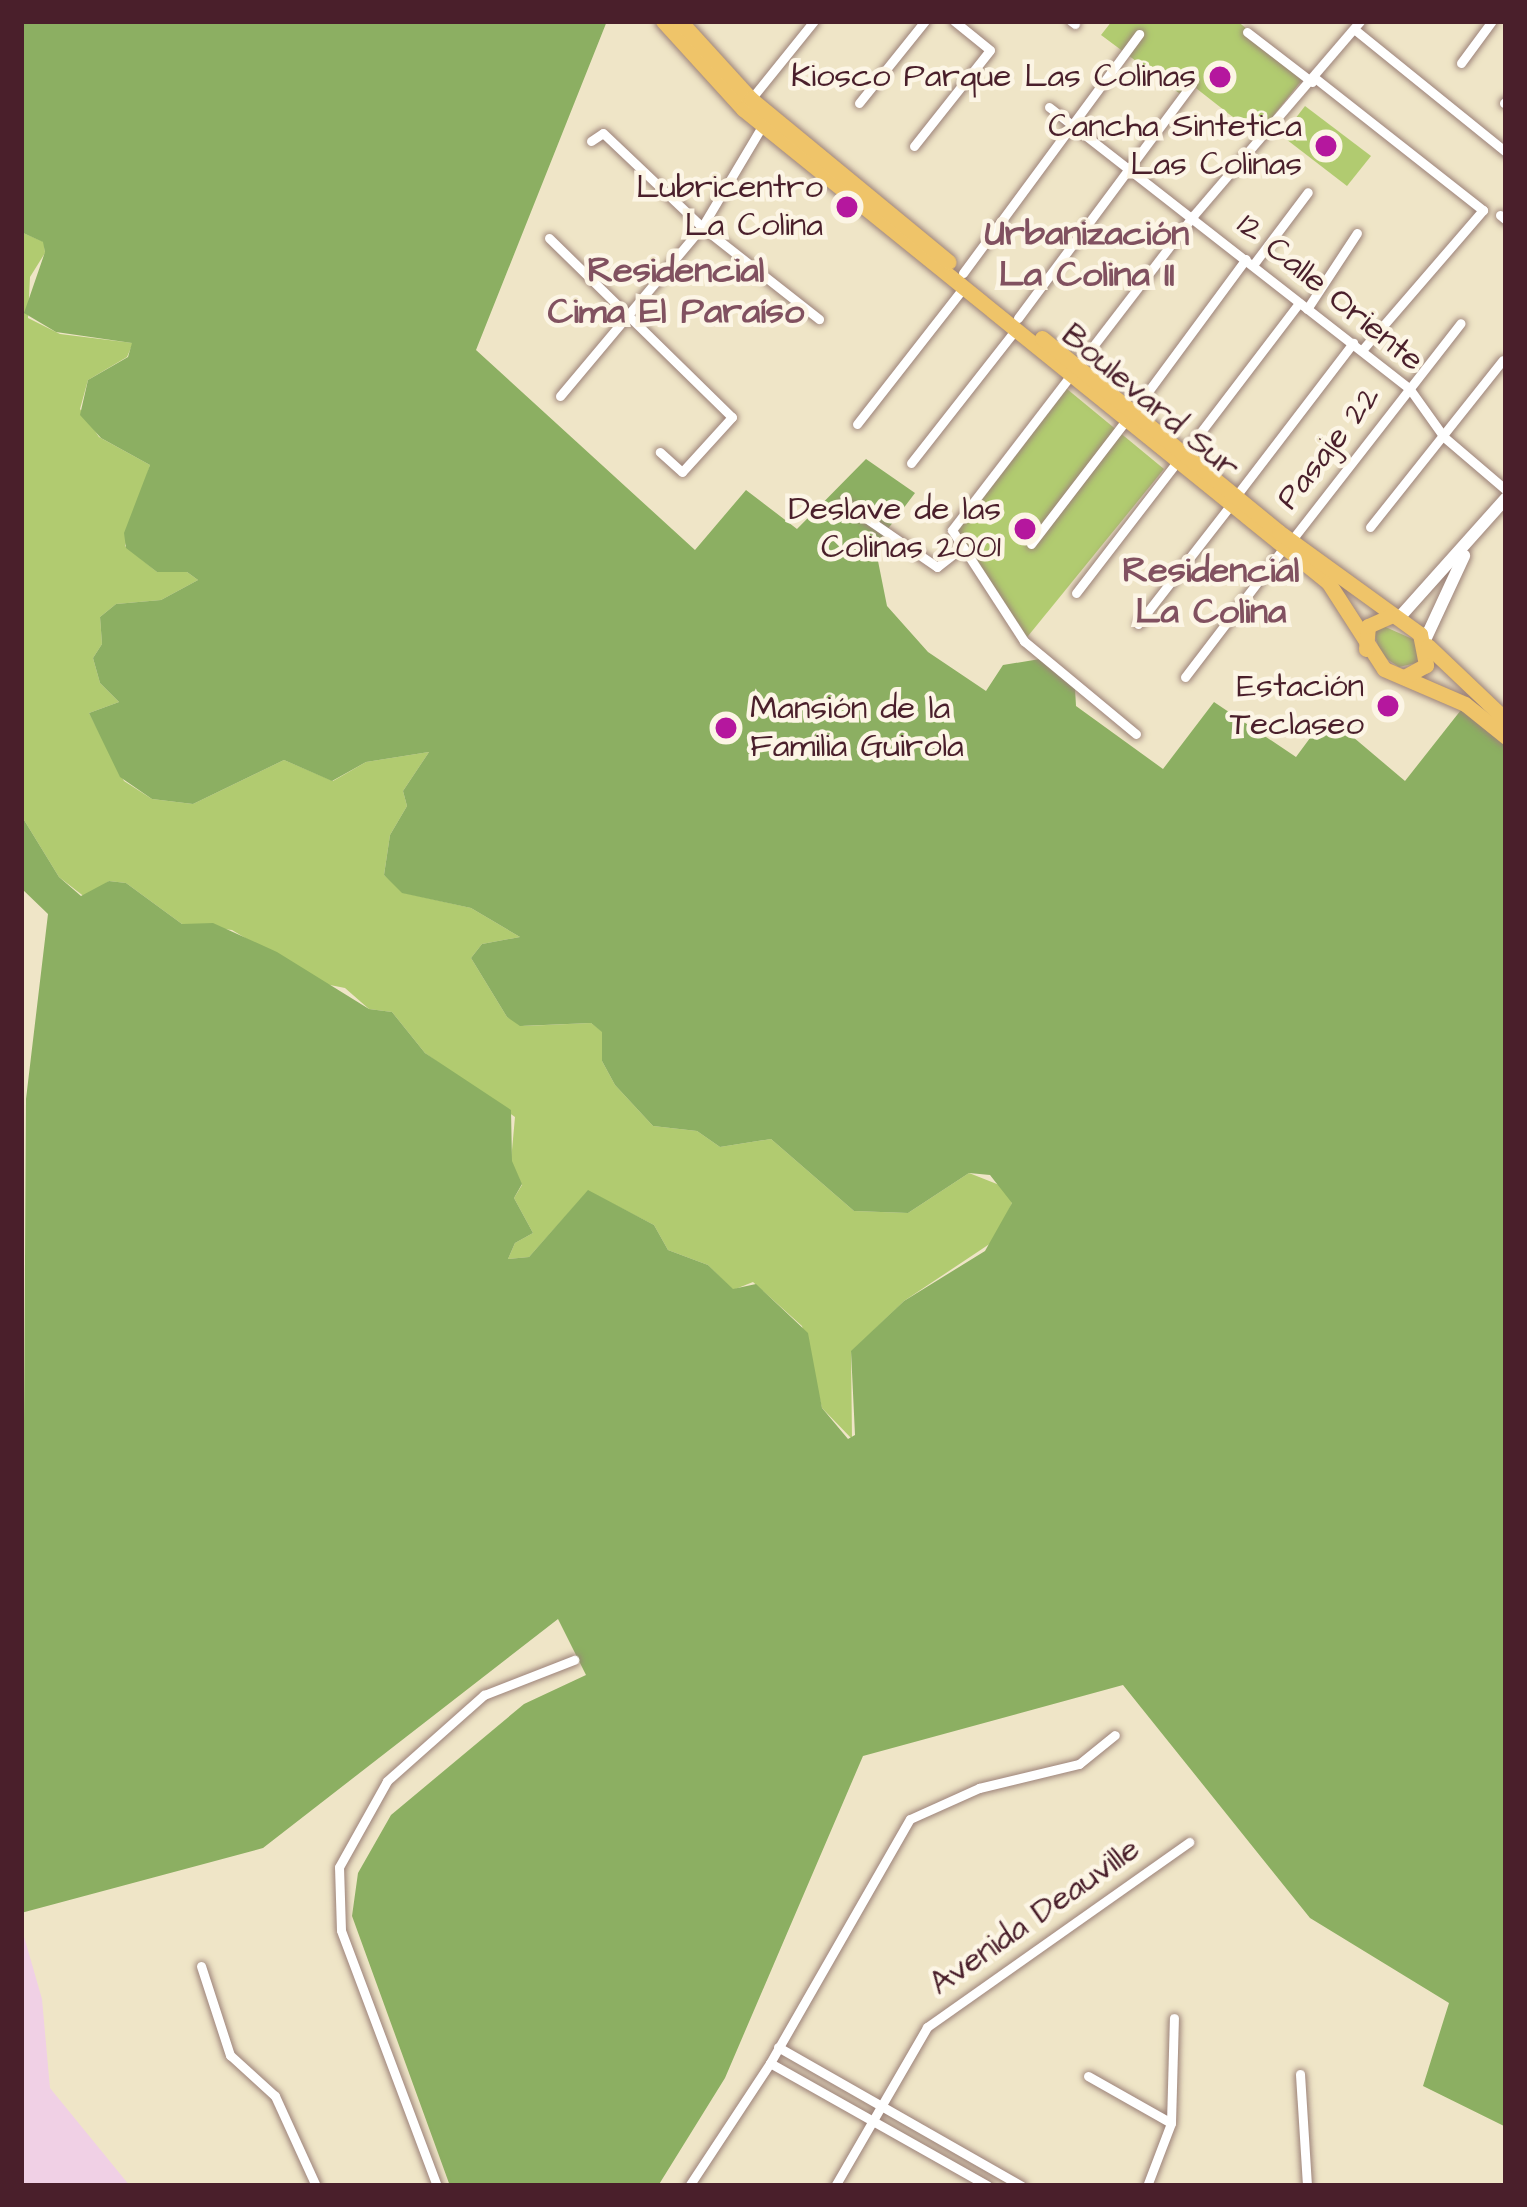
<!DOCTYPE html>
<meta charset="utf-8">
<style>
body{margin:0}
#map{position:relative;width:1527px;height:2207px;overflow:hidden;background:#efe5c7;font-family:"Architects Daughter",sans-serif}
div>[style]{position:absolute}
.built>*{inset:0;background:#f0d0e5}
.green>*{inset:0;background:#b1cb70}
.forest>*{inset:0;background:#8caf62}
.roads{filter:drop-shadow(0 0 3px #9c8279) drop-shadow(0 0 3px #9c8279)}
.minor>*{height:9px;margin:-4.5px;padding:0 4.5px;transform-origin:4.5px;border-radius:4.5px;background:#fff}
.tertiary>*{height:12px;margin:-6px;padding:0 6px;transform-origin:6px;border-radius:6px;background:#fff}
.trunk>*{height:15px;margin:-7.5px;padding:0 7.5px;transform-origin:7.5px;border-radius:7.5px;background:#efc469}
.dots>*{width:33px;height:33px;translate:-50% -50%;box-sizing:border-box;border:6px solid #fcf5e5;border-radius:50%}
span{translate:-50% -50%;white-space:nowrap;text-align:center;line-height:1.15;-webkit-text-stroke:9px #fcf5e5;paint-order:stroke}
.poi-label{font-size:33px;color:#4a1f2b}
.right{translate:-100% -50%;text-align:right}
.left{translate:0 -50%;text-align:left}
.street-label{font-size:33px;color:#4a1f2b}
.neighbourhood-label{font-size:36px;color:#815160;font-weight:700}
.frame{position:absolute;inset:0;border:24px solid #4a1f2b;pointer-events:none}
</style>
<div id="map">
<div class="built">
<i style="clip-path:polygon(21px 1926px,42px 1999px,50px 2088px,130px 2186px,21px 2186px)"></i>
</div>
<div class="green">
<i style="clip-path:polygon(1112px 21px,1237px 21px,1306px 75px,1257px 136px,1192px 85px,1183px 96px,1101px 35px)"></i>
<i style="clip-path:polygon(1305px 106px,1371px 156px,1347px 186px,1282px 136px)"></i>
<i style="clip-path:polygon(21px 232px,44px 242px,45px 253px,30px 277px,28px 318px,60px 334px,133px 343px,127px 357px,88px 380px,80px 409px,99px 437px,150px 465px,125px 546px,157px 572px,187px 572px,198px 580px,161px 600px,116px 604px,100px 617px,102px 644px,93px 658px,100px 683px,119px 702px,89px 713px,124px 781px,152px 799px,193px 804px,284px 760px,333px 781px,366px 762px,429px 752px,403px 791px,407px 806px,390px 835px,384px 875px,405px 893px,471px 908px,520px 937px,482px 944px,471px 958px,507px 1017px,524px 1026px,591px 1023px,603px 1032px,602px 1061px,615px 1085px,653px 1126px,697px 1131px,720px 1147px,771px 1139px,854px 1211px,908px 1213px,969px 1173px,1007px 1188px,1012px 1203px,994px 1241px,904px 1301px,851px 1352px,852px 1439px,822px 1408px,802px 1326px,753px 1282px,733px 1290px,708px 1265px,668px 1250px,654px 1225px,588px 1191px,529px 1257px,508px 1259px,515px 1243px,533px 1233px,514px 1198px,522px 1185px,511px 1161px,515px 1117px,425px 1053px,392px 1012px,369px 1009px,345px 988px,320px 983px,232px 930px,182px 924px,126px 883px,109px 881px,86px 898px,59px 877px,21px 815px)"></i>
<i style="clip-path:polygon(1061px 384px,1164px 469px,1024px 641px,955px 541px,958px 518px)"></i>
<i style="clip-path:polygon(1381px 625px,1417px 641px,1421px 662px,1399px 667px,1381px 655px,1374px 633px)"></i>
</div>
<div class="forest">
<i style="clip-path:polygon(21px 21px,607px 21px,476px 350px,695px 550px,746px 490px,797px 529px,866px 459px,915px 493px,875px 546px,887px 606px,928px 652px,986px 691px,1003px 665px,1040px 659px,1075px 688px,1076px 706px,1163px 769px,1214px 702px,1296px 757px,1327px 715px,1405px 781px,1472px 696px,1506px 736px,1506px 2127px,1423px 2086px,1449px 2003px,1310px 1918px,1123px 1685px,863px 1756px,725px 2078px,658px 2186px,450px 2186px,352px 1916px,358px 1873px,391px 1815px,524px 1704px,586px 1675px,558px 1619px,263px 1848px,21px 1913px,26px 1099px,48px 914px,21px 888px,21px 815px,59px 877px,81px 896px,109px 881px,126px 883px,182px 924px,213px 923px,277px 952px,369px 1009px,392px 1012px,425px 1053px,511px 1110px,512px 1161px,522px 1184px,514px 1198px,533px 1233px,515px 1243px,508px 1259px,529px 1257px,588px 1190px,654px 1225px,668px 1250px,708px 1265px,733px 1289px,756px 1284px,808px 1333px,822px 1408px,848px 1439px,855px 1435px,851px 1351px,904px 1301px,985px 1251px,1012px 1203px,990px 1175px,969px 1173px,908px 1213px,854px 1211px,771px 1139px,720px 1147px,697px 1131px,653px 1126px,615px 1085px,602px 1061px,602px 1032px,591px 1023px,520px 1026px,507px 1017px,471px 958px,482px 944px,520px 937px,471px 908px,402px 893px,384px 875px,390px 835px,407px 806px,403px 791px,429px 752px,366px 762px,332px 781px,284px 760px,193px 804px,152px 799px,120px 777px,89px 713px,119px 702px,100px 683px,93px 658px,102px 644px,100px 617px,116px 604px,161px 600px,198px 580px,187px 572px,157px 572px,126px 548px,124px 533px,150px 465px,101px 438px,80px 415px,88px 380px,128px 357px,132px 343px,56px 332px,24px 313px,45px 252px,43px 242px,21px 232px)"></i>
</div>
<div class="roads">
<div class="minor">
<i style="left:1071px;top:21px;width:5px;rotate:37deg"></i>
<i style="left:1354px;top:29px;width:196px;rotate:39deg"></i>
<i style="left:1247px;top:32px;width:82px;rotate:37.6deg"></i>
<i style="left:1461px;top:63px;width:52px;rotate:-53.6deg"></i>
<i style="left:1315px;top:78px;width:214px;rotate:38.2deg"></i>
<i style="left:1483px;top:210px;width:185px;rotate:130.8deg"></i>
<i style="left:751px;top:99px;width:100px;rotate:-51.1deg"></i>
<i style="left:859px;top:103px;width:105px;rotate:-51.2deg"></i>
<i style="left:1504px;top:103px;width:3px;rotate:-45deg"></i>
<i style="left:1049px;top:107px;width:457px;rotate:38deg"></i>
<i style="left:1409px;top:388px;width:60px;rotate:54.5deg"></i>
<i style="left:1444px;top:437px;width:82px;rotate:40.5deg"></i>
<i style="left:591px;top:141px;width:14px;rotate:-34deg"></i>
<i style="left:603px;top:133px;width:137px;rotate:43.5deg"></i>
<i style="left:702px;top:227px;width:149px;rotate:38.2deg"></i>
<i style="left:914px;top:146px;width:122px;rotate:-51.6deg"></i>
<i style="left:990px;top:50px;width:46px;rotate:-141.1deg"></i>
<i style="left:1500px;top:215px;width:8px;rotate:40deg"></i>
<i style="left:549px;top:238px;width:256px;rotate:44.4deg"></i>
<i style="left:732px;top:417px;width:74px;rotate:132.3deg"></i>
<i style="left:682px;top:472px;width:30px;rotate:-138deg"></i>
<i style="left:1253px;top:265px;width:91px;rotate:-53deg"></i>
<i style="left:963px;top:273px;width:297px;rotate:-53.6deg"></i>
<i style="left:1307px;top:309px;width:91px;rotate:-56.7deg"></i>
<i style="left:1018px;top:318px;width:292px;rotate:-53.4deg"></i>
<i style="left:560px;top:396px;width:221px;rotate:-50deg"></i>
<i style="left:702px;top:227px;width:121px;rotate:-59.2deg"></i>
<i style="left:1133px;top:412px;width:190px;rotate:-53.6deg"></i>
<i style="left:857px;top:424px;width:174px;rotate:-52deg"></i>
<i style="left:1184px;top:454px;width:190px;rotate:-52.7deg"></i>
<i style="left:911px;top:463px;width:170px;rotate:-51.9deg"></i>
<i style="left:1236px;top:496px;width:193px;rotate:-52.6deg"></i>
<i style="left:844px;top:503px;width:113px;rotate:34.5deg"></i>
<i style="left:937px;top:567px;width:28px;rotate:-38deg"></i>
<i style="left:1370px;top:527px;width:213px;rotate:-51.5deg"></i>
<i style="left:1291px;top:541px;width:276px;rotate:-52.1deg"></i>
<i style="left:1031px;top:544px;width:156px;rotate:-52.5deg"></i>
<i style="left:1076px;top:593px;width:165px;rotate:-52.4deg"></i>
<i style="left:1138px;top:624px;width:150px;rotate:-52.1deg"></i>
<i style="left:1185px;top:677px;width:161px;rotate:-52.6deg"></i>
<i style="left:1136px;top:734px;width:146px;rotate:-140.3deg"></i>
<i style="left:1024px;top:641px;width:132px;rotate:-123deg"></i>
<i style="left:952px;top:530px;width:396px;rotate:-52.5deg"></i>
<i style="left:1193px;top:216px;width:257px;rotate:-49.4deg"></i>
<i style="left:201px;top:1966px;width:94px;rotate:72deg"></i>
<i style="left:230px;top:2055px;width:61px;rotate:42.3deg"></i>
<i style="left:275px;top:2096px;width:99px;rotate:65.5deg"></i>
<i style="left:778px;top:2047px;width:281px;rotate:29.7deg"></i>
<i style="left:770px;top:2063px;width:250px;rotate:29.4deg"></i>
<i style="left:1300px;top:2074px;width:112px;rotate:86.4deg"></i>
<i style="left:1088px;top:2076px;width:95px;rotate:29.5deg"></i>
<i style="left:437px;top:2186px;width:273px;rotate:-110.6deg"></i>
<i style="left:341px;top:1930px;width:63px;rotate:-91.8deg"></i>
<i style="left:339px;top:1867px;width:98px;rotate:-60.8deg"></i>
<i style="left:387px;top:1781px;width:130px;rotate:-41.6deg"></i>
<i style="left:484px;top:1695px;width:97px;rotate:-21.3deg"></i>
<i style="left:689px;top:2186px;width:147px;rotate:-56.6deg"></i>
<i style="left:770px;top:2063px;width:281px;rotate:-60.2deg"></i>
<i style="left:910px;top:1819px;width:76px;rotate:-24.2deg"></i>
<i style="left:979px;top:1788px;width:103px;rotate:-13.5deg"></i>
<i style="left:1079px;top:1764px;width:46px;rotate:-38.9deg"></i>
<i style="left:835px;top:2186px;width:184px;rotate:-59.9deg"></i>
<i style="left:927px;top:2027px;width:321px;rotate:-35.2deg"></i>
<i style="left:1147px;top:2186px;width:67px;rotate:-69.1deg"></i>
<i style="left:1171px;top:2123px;width:105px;rotate:-88.4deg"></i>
</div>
<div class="tertiary">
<i style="left:1398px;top:619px;width:162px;rotate:-48.2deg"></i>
<i style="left:1425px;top:640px;width:93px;rotate:-65.1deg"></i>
</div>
<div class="trunk">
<i style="left:663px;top:21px;width:119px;rotate:47.7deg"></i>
<i style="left:743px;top:109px;width:752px;rotate:38.96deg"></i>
<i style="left:1328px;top:582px;width:103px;rotate:57.2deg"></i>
<i style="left:1384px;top:669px;width:88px;rotate:23.4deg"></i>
<i style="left:1465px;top:704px;width:53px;rotate:38.8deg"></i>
<i style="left:680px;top:21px;width:105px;rotate:47.7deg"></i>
<i style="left:751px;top:99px;width:256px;rotate:39.5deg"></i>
<i style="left:1042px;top:338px;width:306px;rotate:39.3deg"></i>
<i style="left:1279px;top:532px;width:174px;rotate:35.9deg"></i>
<i style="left:1420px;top:634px;width:32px;rotate:79deg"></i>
<i style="left:1426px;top:665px;width:25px;rotate:151deg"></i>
<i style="left:1428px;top:646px;width:108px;rotate:43.5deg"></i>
<i style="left:1366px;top:649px;width:23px;rotate:-85deg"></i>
<i style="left:1368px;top:626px;width:24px;rotate:-24deg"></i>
</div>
</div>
<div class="dots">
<i style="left:1220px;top:77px;background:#b5179e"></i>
<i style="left:1326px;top:146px;background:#b5179e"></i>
<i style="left:847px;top:207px;background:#b5179e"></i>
<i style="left:1025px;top:529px;background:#b5179e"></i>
<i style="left:1388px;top:706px;background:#b5179e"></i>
<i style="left:726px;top:728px;background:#b5179e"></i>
</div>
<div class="poi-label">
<span class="right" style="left:1196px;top:77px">Kiosco Parque Las Colinas</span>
<span class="right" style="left:1302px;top:146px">Cancha Sintetica<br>Las Colinas</span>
<span class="right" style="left:823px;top:207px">Lubricentro<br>La Colina</span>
<span class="right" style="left:1001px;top:529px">Deslave de las<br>Colinas 2001</span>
<span class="right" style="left:1364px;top:706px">Estación<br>Teclaseo</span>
<span class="left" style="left:750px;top:728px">Mansión de la<br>Familia Guirola</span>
</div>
<div class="street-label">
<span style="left:1330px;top:293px;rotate:39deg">12 Calle Oriente</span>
<span style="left:1150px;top:402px;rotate:40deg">Boulevard Sur</span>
<span style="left:1329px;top:448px;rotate:-52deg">Pasaje 22</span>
<span style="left:1035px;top:1917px;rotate:-35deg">Avenida Deauville</span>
</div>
<div class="neighbourhood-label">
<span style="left:1087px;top:254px">Urbanización<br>La Colina II</span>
<span style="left:676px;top:291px">Residencial<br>Cima El Paraíso</span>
<span style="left:1211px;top:591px">Residencial<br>La Colina</span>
</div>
<div class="frame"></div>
</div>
